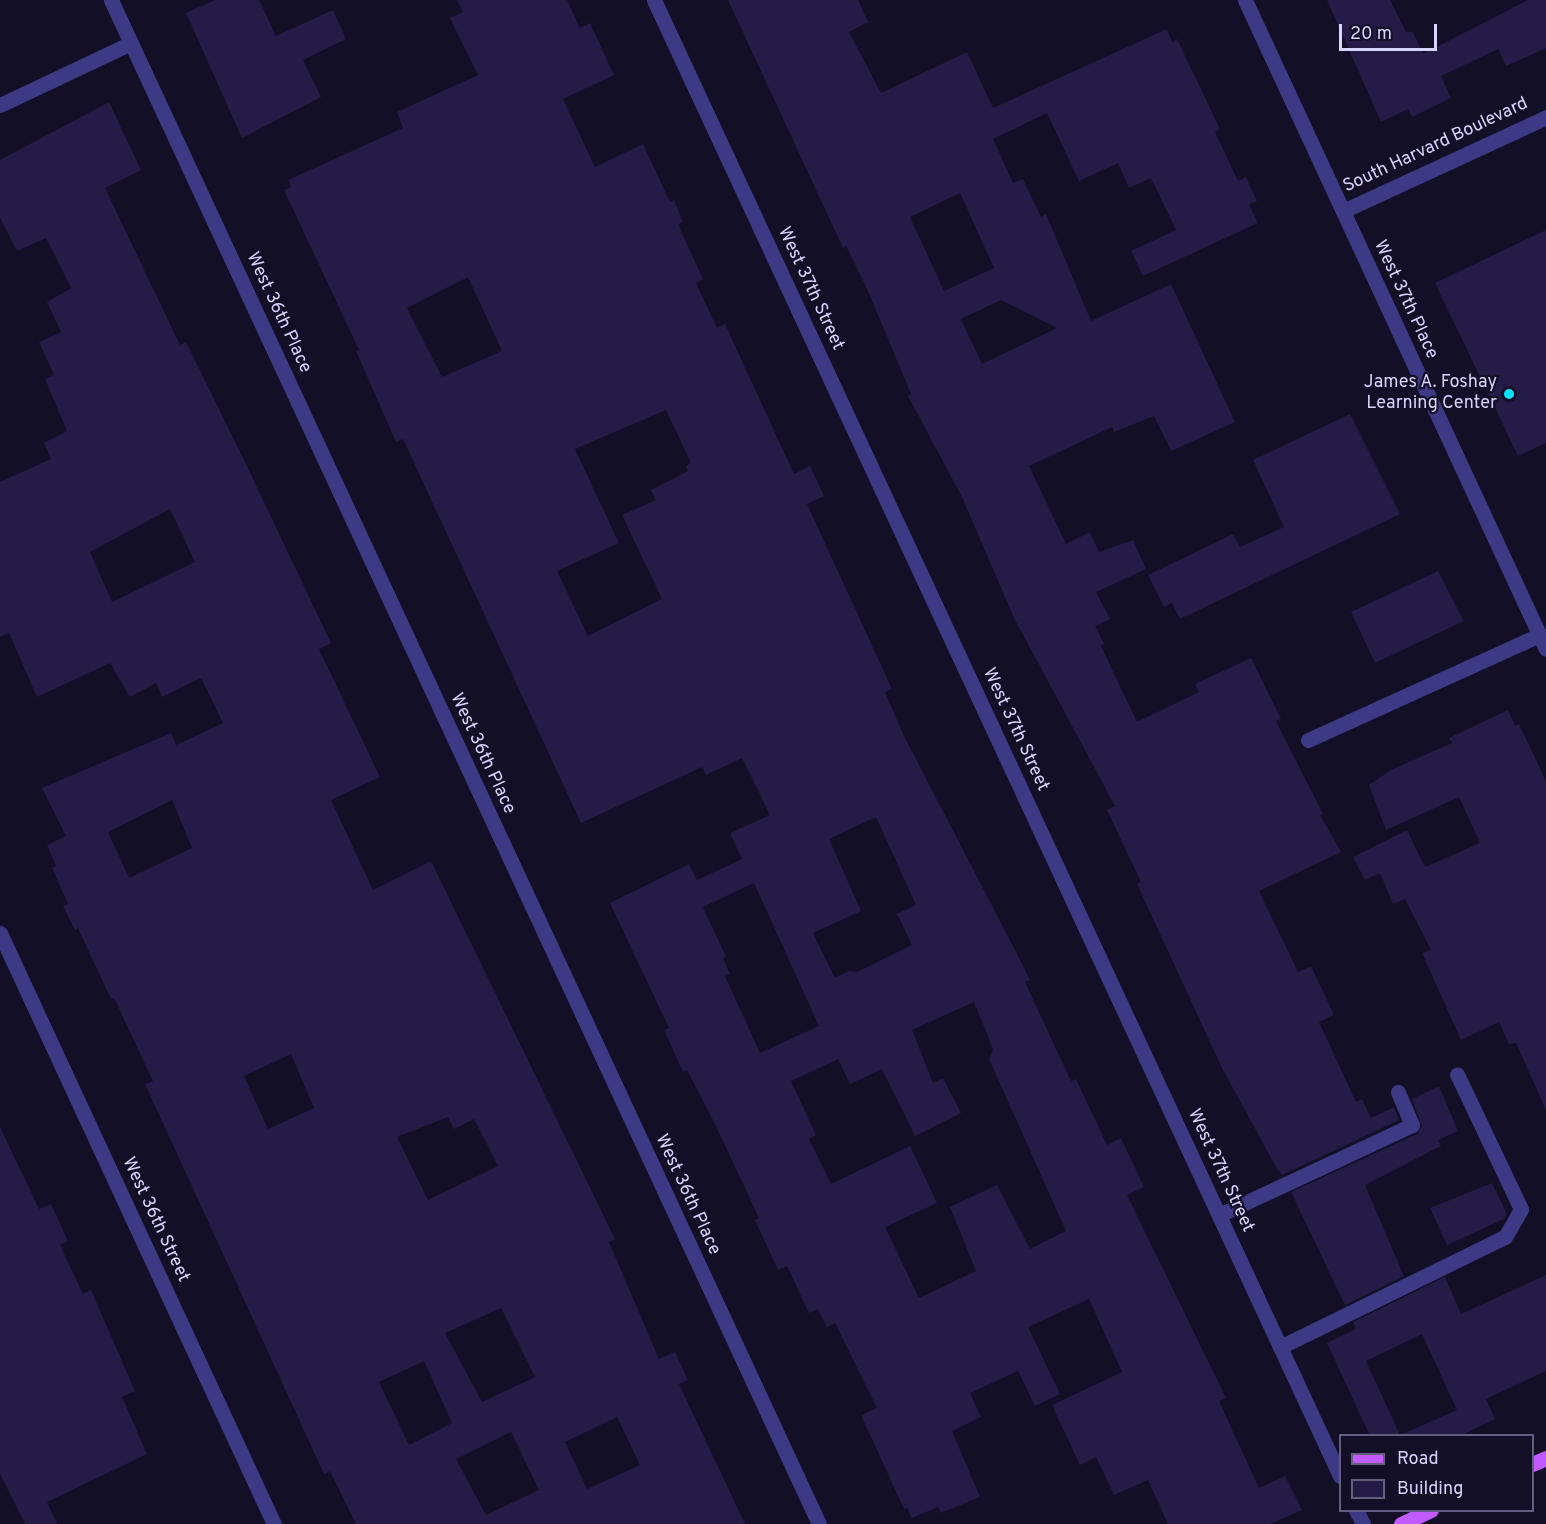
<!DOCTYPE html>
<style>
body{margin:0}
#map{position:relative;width:1546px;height:1524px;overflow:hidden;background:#130f26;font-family:Overpass,sans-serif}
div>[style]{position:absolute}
.building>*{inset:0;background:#241b47}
.lane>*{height:15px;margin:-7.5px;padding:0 7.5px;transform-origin:7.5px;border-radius:7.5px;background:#3d3a85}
.street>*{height:15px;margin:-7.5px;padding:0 7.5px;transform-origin:7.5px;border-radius:7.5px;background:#3d3a85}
.primary>*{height:15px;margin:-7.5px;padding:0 7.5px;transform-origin:7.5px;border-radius:7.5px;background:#c25bff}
.dots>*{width:16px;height:16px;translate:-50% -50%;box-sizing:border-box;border:3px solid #130f26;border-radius:50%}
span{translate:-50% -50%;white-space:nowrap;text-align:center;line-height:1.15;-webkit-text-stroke:4.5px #130f26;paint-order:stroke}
.street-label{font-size:18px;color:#d9d4ff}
.poi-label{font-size:18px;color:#d9d4ff}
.right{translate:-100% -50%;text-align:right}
.legend{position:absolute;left:1339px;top:1434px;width:195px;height:78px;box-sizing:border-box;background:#130f26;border:2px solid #625e7d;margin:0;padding:8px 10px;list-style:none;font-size:18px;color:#d9d4ff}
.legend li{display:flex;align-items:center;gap:12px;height:30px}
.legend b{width:30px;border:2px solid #625e7d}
.scale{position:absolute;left:1339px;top:24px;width:98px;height:27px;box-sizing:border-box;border:3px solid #d9d4ff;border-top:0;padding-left:8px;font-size:18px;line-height:21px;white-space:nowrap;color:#d9d4ff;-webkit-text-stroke:4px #130f26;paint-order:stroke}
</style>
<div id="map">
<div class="building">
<i style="clip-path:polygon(215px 0,259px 0,276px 36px,333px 10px,346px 39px,303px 60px,321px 97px,242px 138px,186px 13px)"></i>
<i style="clip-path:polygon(evenodd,457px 0,567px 0,580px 28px,590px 23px,614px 75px,563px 99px,595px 167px,643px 144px,670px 202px,674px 200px,683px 222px,679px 224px,681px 231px,703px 279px,696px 283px,717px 328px,725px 324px,794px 474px,810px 466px,824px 496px,807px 504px,892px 689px,885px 692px,904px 736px,1016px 952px,1030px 980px,1025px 982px,1071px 1081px,1076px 1079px,1107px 1145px,1121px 1138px,1144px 1187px,1127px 1195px,1226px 1398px,1219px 1401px,1259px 1488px,1285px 1476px,1302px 1510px,1270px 1524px,1168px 1524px,1148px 1480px,1114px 1495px,1096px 1457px,1080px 1465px,1052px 1405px,1122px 1372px,1089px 1299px,1028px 1327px,1060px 1394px,1035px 1406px,1018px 1371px,970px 1393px,981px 1417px,952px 1431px,980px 1497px,941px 1513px,938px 1507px,912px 1518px,907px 1508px,904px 1509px,861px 1415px,877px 1408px,835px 1323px,827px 1327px,818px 1309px,809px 1313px,787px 1266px,778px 1270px,755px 1220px,759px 1218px,715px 1124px,687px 1070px,683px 1072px,664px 1030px,669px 1028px,610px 903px,689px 864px,697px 880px,742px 859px,730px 833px,770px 815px,742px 758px,706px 775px,702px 767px,581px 823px,403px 439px,396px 442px,356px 351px,359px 350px,284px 190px,291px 187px,288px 180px,403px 128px,397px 112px,478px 75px,450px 18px,463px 12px,457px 0,468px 277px,502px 351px,442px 377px,407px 308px,468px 277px,457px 0,666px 410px,691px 463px,686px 466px,688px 471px,651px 490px,656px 500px,622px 515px,662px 599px,588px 636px,557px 571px,619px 543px,575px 449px,666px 410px,457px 0,876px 817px,916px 905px,897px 914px,912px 945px,857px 972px,849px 971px,835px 978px,813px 933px,861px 911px,829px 839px,876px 817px,457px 0,754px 883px,819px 1026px,760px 1053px,725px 976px,730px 974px,723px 958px,726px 957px,703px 907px,754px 883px,457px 0,974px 1002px,993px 1049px,989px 1059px,1066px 1231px,1030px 1249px,997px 1185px,950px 1207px,976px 1271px,919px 1298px,885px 1227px,937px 1203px,910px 1146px,831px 1184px,809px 1139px,816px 1135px,791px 1081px,838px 1059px,850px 1084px,882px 1069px,915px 1136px,961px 1113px,943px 1078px,933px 1083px,912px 1030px,974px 1002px)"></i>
<i style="clip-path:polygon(evenodd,728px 0,858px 0,868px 22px,849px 32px,881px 93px,967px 52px,993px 108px,1167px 29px,1172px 42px,1177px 39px,1220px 129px,1215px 132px,1238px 181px,1246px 177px,1257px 201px,1249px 204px,1258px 223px,1143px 276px,1131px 251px,1176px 230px,1151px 178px,1129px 188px,1118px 163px,1079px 181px,1047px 113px,993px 139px,1013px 183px,1023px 179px,1041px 217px,1046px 214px,1091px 321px,1171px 284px,1235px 422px,1171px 451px,1154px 416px,1114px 432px,1112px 427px,1029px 466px,1066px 544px,1090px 532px,1099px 552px,1133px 540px,1146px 569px,1096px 592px,1110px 619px,1095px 626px,1104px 644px,1101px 646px,1137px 722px,1199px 692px,1195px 684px,1251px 658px,1281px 719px,1276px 721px,1323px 814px,1320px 815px,1341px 852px,1259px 891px,1298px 972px,1311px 966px,1334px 1015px,1319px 1022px,1356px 1102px,1362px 1099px,1371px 1118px,1394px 1107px,1399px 1120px,1282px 1175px,1277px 1169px,1222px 1068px,1137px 884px,1141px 882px,1107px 810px,1115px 806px,1014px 618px,962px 497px,908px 396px,911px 394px,868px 291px,846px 246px,843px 248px,728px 0,960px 193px,994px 268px,944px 291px,910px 217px,960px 193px,728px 0,1001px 300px,1057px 328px,982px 364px,961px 319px,1001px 300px)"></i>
<i style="clip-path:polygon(1327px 0,1390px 0,1406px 32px,1413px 32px,1423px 54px,1528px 0,1546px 0,1546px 48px,1506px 66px,1498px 49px,1441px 76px,1451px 98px,1412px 117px,1408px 109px,1381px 122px)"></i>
<i style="clip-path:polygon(evenodd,109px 102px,141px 170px,105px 188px,180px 345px,186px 342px,245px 462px,331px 643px,319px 649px,380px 777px,331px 800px,373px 890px,431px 861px,615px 1239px,609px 1242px,659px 1359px,675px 1352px,688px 1380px,679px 1384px,745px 1524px,356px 1524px,330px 1471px,324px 1474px,145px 1084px,153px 1081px,114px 998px,111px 999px,78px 928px,75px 930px,63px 906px,68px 904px,52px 868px,56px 866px,47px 845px,66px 836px,42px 788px,171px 733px,176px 745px,223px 723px,201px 678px,162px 697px,156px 683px,130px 697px,110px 663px,37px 697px,9px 633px,0 637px,0 482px,51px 459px,44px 443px,67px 431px,45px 379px,54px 375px,39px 342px,61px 332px,47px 302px,71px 288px,46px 238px,17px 251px,0 218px,0 160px,109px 102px,170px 509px,195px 562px,112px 602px,90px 552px,170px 509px,109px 102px,172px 800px,192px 848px,129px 878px,108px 832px,172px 800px,109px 102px,291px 1054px,314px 1108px,268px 1129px,244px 1076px,291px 1054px,109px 102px,448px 1117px,454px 1129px,474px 1119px,498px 1166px,428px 1200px,397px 1137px,448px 1117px,109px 102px,501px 1308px,535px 1377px,482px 1402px,445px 1333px,501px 1308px,109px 102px,424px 1361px,452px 1423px,409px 1445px,379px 1382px,424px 1361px,109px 102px,617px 1417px,640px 1465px,587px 1489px,565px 1442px,617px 1417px,109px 102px,511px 1432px,539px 1490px,486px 1515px,456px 1459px,511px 1432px)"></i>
<i style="clip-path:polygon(1546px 230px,1546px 443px,1518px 456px,1435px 283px)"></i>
<i style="clip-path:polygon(1350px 414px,1400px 514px,1180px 619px,1172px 603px,1164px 607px,1148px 575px,1233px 534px,1240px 547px,1284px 527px,1253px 460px)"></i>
<i style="clip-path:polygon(1438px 571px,1464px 621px,1375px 663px,1351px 612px)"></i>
<i style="clip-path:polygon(1508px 710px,1515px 726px,1519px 724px,1546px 781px,1546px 1110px,1516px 1043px,1509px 1044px,1499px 1022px,1461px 1040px,1422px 953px,1431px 950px,1405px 899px,1393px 904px,1380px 873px,1365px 880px,1353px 857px,1407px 830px,1425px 867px,1480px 843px,1459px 797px,1386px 830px,1369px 785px,1391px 770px,1452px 743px,1449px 738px)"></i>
<i style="clip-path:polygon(1439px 1086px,1458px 1131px,1438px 1140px,1441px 1146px,1365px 1185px,1404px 1276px,1345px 1305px,1291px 1192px,1417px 1134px,1422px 1126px,1412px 1099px)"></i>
<i style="clip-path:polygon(0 1127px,39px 1209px,51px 1204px,68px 1241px,60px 1245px,83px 1294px,91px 1290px,135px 1391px,122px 1397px,147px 1454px,47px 1502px,57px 1524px,25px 1524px,0 1474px)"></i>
<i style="clip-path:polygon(1492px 1183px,1507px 1214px,1504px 1219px,1447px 1245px,1430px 1208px)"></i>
<i style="clip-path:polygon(evenodd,1546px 1275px,1546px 1371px,1486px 1399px,1495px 1419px,1460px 1436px,1370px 1436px,1327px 1343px,1356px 1329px,1353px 1322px,1445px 1277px,1461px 1314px,1546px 1275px,1422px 1334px,1457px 1410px,1400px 1435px,1366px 1361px,1422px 1334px)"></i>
</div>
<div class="lane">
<i style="left:1308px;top:740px;width:255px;rotate:-24.4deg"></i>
<i style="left:1219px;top:1215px;width:213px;rotate:-25deg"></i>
<i style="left:1412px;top:1125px;width:36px;rotate:-113deg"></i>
<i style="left:1280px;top:1347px;width:250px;rotate:-26.1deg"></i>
<i style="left:1505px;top:1237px;width:32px;rotate:-60deg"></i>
<i style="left:1521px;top:1209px;width:149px;rotate:-115.4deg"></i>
</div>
<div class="street">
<i style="left:111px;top:0;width:1680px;rotate:65.08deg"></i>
<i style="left:654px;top:0;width:1628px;rotate:65.07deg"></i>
<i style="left:1245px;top:0;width:715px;rotate:65.12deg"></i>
<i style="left:0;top:105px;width:145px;rotate:-25.3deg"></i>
<i style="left:1343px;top:211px;width:224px;rotate:-24.8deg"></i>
<i style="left:0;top:933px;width:651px;rotate:65.13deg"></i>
<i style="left:1356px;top:1510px;width:16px;rotate:63deg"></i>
</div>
<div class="primary">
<i style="left:1532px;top:1464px;width:15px;rotate:-23deg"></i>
<i style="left:1401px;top:1524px;width:33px;rotate:-25deg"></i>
</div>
<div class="dots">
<i style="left:1509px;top:394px;background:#00e5ff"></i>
</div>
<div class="street-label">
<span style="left:1436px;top:146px;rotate:-25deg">South Harvard Boulevard</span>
<span style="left:810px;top:289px;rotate:65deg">West 37th Street</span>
<span style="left:1405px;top:300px;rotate:65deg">West 37th Place</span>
<span style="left:278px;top:313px;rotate:65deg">West 36th Place</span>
<span style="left:1015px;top:730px;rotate:65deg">West 37th Street</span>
<span style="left:482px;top:754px;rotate:65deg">West 36th Place</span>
<span style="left:1220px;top:1171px;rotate:65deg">West 37th Street</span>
<span style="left:687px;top:1195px;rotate:65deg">West 36th Place</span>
<span style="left:155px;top:1220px;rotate:65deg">West 36th Street</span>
</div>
<div class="poi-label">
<span class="right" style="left:1497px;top:394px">James A. Foshay<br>Learning Center</span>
</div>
<ul class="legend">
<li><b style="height:8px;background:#c25bff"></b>Road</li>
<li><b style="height:16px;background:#241b47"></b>Building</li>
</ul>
<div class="scale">20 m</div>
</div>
